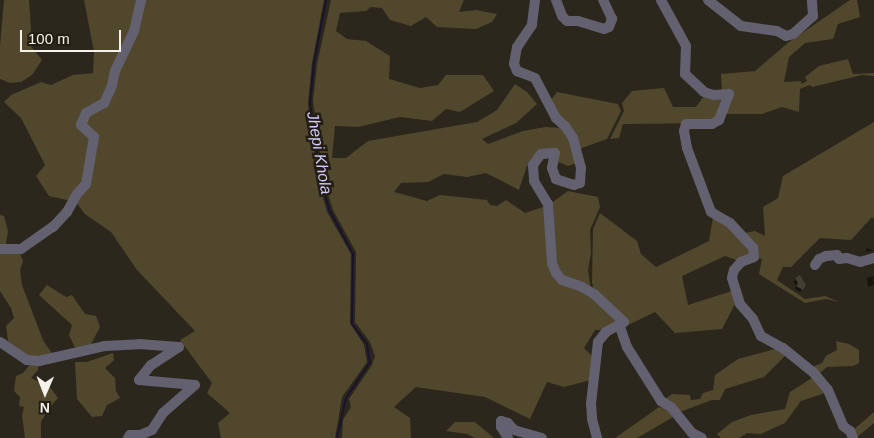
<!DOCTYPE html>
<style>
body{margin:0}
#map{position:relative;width:874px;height:438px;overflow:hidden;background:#2b271c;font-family:Arial,sans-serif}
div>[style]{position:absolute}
.green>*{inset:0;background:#51472c}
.shadow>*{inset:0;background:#0007}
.stream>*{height:2px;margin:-1px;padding:0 1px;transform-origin:1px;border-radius:1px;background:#1a122f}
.building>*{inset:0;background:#443f33}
.minor>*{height:10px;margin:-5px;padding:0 5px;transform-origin:5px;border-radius:5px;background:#636070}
span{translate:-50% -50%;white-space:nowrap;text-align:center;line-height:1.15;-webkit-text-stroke:5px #221e13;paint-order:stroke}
.water-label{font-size:16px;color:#d3cafc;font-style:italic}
.north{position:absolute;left:20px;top:368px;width:50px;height:50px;-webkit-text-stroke:4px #221e13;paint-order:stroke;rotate:181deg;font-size:14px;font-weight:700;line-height:20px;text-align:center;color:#f5f2eb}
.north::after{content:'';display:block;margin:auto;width:18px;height:22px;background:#f5f2eb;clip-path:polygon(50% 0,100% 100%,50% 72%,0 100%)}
.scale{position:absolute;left:20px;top:30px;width:101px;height:22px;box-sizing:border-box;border:2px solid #f5f2eb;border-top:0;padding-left:6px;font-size:15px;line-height:18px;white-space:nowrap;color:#f5f2eb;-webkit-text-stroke:4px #221e13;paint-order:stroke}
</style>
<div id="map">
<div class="green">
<i style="clip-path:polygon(4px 0,29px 0,31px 29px,29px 44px,42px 60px,32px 75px,21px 82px,10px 83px,0 79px,0 46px)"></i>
<i style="clip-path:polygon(84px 0,324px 0,312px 63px,308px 103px,318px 180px,327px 212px,351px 254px,350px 323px,364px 345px,367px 362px,342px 397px,335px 438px,221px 438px,218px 423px,230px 413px,207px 393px,212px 383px,180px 340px,195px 331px,137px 270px,111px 232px,85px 214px,76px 202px,49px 196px,36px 176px,45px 165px,21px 118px,4px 102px,11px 95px,41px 82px,51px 85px,73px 75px,93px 73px,94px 52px)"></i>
<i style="clip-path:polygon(331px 0,464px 0,459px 12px,476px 10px,497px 14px,492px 22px,476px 29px,437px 27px,426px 17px,411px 26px,390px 20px,382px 8px,371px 7px,366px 11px,340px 13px,336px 31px,347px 39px,366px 41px,390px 56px,389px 79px,420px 88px,438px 85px,446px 75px,483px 75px,494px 91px,460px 112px,446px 109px,432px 121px,400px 117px,358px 127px,335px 126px,332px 158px,346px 158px,368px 141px,477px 122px,497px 110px,515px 84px,527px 92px,537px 104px,516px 123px,482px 139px,488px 144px,523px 131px,545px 127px,563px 128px,571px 139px,577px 163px,568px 166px,538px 154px,527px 166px,519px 190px,486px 173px,467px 177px,444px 174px,428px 182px,401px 183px,394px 192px,427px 201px,440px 195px,487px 200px,490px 205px,497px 206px,506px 200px,525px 213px,546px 206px,554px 275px,582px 290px,620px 321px,604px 330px,595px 330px,584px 348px,594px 358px,591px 380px,564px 387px,547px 382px,530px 419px,485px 397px,416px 387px,394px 407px,410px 418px,411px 438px,342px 438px,343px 420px,351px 407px,349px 399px,372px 365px,375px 356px,370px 342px,355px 322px,356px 252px,333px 210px,323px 178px,313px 101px,317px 64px)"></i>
<i style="clip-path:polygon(850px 0,857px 0,860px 17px,838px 24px,833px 39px,805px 43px,789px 57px,784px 82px,801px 81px,801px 84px,807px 81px,805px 77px,819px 66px,848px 59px,853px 74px,874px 73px,874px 76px,862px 75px,812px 87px,810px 85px,800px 89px,799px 112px,782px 107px,762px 114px,723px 114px,721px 74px,755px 71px,789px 42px)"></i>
<i style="clip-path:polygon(664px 88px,673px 107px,696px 107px,704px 96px,727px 96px,717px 119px,711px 123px,623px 124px,619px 138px,610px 139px,624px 111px,622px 103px,632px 91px)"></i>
<i style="clip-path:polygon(557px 92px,618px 104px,621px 111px,607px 139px,579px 149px,549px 103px)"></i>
<i style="clip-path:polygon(874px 122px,874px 219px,872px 217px,851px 240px,820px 238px,791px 267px,783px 267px,777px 280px,805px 299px,825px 296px,839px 302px,826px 299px,805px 303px,759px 274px,762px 259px,758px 258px,745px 233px,755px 231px,765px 236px,763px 207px,778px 198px,783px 176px)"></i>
<i style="clip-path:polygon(568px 191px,598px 197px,600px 207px,590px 230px,591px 253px,588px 270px,591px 290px,556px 272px,550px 204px)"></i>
<i style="clip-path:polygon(600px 213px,637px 241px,641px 254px,656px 267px,709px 241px,713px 217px,729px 225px,752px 255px,739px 261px,725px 256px,682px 276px,688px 305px,732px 291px,735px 304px,722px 329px,675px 333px,655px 312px,622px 328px,594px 293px,592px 282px,593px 229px)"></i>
<i style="clip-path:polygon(0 215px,4px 216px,8px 231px,6px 244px,0 246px)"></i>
<i style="clip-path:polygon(19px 251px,23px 261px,20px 270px,22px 285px,43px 340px,53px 355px,39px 359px,27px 357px,8px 341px,6px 326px,14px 318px,11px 308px,0 291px,0 252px)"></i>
<i style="clip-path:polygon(47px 285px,66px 297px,72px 295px,85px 314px,96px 316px,100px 327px,89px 348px,76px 350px,69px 335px,72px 325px,39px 295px)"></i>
<i style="clip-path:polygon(836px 341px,849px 344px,859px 350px,859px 363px,853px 366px,827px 367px,819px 374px,812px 367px,822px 363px,826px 356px,837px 350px)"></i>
<i style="clip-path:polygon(779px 348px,787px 354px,764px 377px,725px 389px,720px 400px,712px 400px,680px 412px,664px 400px,672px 394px,690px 395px,691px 400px,700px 399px,703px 393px,713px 390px,715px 375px,738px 359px)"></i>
<i style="clip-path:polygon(113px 353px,114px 360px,105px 368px,115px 378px,116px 391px,120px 398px,107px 405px,102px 416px,92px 417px,77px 399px,75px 362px,87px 362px)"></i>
<i style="clip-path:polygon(33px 361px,39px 362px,38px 370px,31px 378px,50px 387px,58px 398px,49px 408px,41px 422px,41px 438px,25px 438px,22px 415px,24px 407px,19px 406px,20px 397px,14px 391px,16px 376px,23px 373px)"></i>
<i style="clip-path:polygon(815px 376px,825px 393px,801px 401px,785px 423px,761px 434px,747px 433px,739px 438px,721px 438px,717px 434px,732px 422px,751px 415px,785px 409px,790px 392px)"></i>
<i style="clip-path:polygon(659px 407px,669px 409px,675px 416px,637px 438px,615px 438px)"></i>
<i style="clip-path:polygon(874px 412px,874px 423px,856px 438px,853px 430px)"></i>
<i style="clip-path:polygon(455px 422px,475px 422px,494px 438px,475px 438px,467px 434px,446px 431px)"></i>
</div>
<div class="shadow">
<i style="clip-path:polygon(867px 248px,873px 250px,872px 251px,865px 252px)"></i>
<i style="clip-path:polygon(874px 271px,874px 277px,873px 278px,874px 285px,868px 287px,867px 278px,874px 276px)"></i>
<i style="clip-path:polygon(799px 277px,805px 285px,800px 292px,795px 289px,796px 286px,793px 282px)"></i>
</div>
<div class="stream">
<i style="left:326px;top:0;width:64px;rotate:100.8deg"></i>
<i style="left:314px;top:63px;width:40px;rotate:95.7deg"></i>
<i style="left:310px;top:103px;width:77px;rotate:82.5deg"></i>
<i style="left:320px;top:179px;width:34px;rotate:73deg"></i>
<i style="left:330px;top:211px;width:49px;rotate:61.9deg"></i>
<i style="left:353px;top:254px;width:70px;rotate:90.8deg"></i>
<i style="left:352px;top:324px;width:25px;rotate:53deg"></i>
<i style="left:367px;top:344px;width:18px;rotate:81deg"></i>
<i style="left:370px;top:362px;width:43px;rotate:123.7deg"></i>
<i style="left:346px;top:398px;width:41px;rotate:102.7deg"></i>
</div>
<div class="building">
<i style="clip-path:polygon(800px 275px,806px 285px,803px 290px,796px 286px,798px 283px,795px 278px)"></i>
</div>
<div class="minor">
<i style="left:535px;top:0;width:25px;rotate:97deg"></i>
<i style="left:532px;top:25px;width:27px;rotate:124deg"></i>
<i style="left:517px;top:47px;width:17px;rotate:100deg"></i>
<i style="left:514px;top:64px;width:8px;rotate:67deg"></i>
<i style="left:517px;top:71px;width:19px;rotate:21deg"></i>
<i style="left:535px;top:78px;width:45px;rotate:62.3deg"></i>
<i style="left:556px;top:118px;width:12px;rotate:42deg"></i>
<i style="left:565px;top:126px;width:14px;rotate:56deg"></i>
<i style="left:573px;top:138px;width:31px;rotate:75deg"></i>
<i style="left:581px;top:168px;width:15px;rotate:94deg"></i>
<i style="left:580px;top:183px;width:6px;rotate:162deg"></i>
<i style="left:574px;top:185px;width:19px;rotate:-162deg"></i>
<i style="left:556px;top:179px;width:12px;rotate:-110deg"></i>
<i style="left:552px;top:168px;width:15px;rotate:-79deg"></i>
<i style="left:555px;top:153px;width:14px;rotate:176deg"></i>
<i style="left:541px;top:154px;width:14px;rotate:126deg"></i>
<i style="left:533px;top:165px;width:16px;rotate:86deg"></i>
<i style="left:534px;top:181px;width:27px;rotate:59deg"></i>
<i style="left:548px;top:204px;width:59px;rotate:86.1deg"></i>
<i style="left:552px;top:263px;width:11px;rotate:68deg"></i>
<i style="left:556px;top:273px;width:9px;rotate:49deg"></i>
<i style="left:562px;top:280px;width:21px;rotate:19deg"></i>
<i style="left:582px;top:287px;width:14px;rotate:30deg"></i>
<i style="left:594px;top:294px;width:41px;rotate:43deg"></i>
<i style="left:624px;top:322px;width:21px;rotate:151deg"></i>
<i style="left:606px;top:332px;width:13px;rotate:129deg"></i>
<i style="left:598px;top:342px;width:61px;rotate:96.5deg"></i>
<i style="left:591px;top:403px;width:16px;rotate:86deg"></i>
<i style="left:592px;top:419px;width:20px;rotate:75deg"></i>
<i style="left:556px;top:0;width:17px;rotate:69deg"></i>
<i style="left:562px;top:16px;width:7px;rotate:45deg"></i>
<i style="left:567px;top:21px;width:11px"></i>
<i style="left:578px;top:21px;width:27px;rotate:17deg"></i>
<i style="left:604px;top:29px;width:5px;rotate:-22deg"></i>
<i style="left:609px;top:27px;width:9px;rotate:-69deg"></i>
<i style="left:612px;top:19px;width:21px;rotate:-115deg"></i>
<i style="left:661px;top:0;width:52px;rotate:61.5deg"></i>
<i style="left:686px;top:46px;width:28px;rotate:92deg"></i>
<i style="left:685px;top:74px;width:26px;rotate:43deg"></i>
<i style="left:704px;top:92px;width:10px;rotate:17deg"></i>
<i style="left:714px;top:95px;width:15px;rotate:-4deg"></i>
<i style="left:729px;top:94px;width:28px;rotate:111deg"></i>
<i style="left:719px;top:120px;width:8px;rotate:150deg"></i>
<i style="left:712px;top:124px;width:26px;rotate:180deg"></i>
<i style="left:686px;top:124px;width:7px;rotate:106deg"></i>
<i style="left:684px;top:131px;width:17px;rotate:80deg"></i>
<i style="left:687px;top:148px;width:68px;rotate:69.4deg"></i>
<i style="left:711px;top:212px;width:22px;rotate:30deg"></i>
<i style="left:730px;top:223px;width:34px;rotate:47deg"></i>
<i style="left:753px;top:248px;width:9px;rotate:84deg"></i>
<i style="left:754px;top:257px;width:14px;rotate:159deg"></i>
<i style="left:741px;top:262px;width:11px;rotate:131deg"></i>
<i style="left:734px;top:270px;width:8px;rotate:104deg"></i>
<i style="left:732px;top:278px;width:27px;rotate:73deg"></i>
<i style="left:740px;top:304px;width:20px;rotate:49deg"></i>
<i style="left:753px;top:319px;width:19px;rotate:65deg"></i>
<i style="left:761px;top:336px;width:25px;rotate:29deg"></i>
<i style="left:783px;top:348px;width:38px;rotate:39deg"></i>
<i style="left:813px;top:372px;width:23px;rotate:50deg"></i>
<i style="left:828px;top:390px;width:39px;rotate:67deg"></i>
<i style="left:843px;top:426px;width:9px;rotate:36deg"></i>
<i style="left:850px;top:431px;width:8px;rotate:67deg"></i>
<i style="left:708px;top:0;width:42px;rotate:38.2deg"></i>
<i style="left:741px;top:26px;width:36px;rotate:8deg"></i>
<i style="left:777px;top:31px;width:10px;rotate:29deg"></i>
<i style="left:786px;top:36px;width:7px;rotate:-16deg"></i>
<i style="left:793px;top:34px;width:27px;rotate:-42deg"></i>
<i style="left:813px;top:16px;width:16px;rotate:-94deg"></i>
<i style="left:0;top:249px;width:21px"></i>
<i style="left:21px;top:249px;width:39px;rotate:-35deg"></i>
<i style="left:53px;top:227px;width:21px;rotate:-47deg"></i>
<i style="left:67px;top:212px;width:21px;rotate:-61deg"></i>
<i style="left:77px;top:194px;width:13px;rotate:-48deg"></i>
<i style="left:86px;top:184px;width:48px;rotate:-80.3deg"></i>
<i style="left:94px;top:137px;width:18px;rotate:-137deg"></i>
<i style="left:81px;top:125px;width:13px;rotate:-67deg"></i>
<i style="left:86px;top:113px;width:21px;rotate:-29deg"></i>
<i style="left:104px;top:103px;width:19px;rotate:-65deg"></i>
<i style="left:112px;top:86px;width:15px;rotate:-79deg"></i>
<i style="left:115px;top:71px;width:44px;rotate:-64.6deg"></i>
<i style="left:134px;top:31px;width:32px;rotate:-77deg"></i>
<i style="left:815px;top:265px;width:7px;rotate:-56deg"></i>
<i style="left:819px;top:259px;width:8px;rotate:-23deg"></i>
<i style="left:826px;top:256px;width:11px;rotate:-5deg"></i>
<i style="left:837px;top:255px;width:4px;rotate:63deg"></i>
<i style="left:839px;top:259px;width:8px;rotate:-7deg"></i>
<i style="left:847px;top:258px;width:14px;rotate:17deg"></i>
<i style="left:860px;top:262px;width:15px;rotate:-16deg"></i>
<i style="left:619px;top:324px;width:24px;rotate:71deg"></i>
<i style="left:627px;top:347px;width:64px;rotate:57.8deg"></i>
<i style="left:661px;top:401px;width:12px;rotate:31deg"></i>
<i style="left:671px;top:407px;width:33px;rotate:51deg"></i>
<i style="left:692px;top:433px;width:11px;rotate:27deg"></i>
<i style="left:0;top:342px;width:32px;rotate:34deg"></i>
<i style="left:27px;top:360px;width:12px;rotate:5deg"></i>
<i style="left:39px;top:361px;width:68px;rotate:-12.8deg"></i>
<i style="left:105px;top:346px;width:34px;rotate:-3deg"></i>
<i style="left:139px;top:344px;width:40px;rotate:4.3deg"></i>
<i style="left:179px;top:347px;width:33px;rotate:147deg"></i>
<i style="left:151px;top:365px;width:19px;rotate:129deg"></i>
<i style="left:139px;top:380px;width:56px;rotate:5.1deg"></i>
<i style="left:195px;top:385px;width:43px;rotate:138.8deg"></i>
<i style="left:163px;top:413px;width:20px;rotate:123deg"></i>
<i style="left:152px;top:430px;width:13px;rotate:157deg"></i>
<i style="left:140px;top:435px;width:10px;rotate:180deg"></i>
<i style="left:130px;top:435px;width:4px;rotate:124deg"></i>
<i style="left:508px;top:438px;width:13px;rotate:-122deg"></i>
<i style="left:501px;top:427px;width:6px;rotate:-90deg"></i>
<i style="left:501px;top:421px;width:7px;rotate:16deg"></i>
<i style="left:508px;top:423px;width:9px;rotate:49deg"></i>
<i style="left:514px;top:430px;width:29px;rotate:16deg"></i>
</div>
<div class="water-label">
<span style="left:319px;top:153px;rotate:80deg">Jhepi Khola</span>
</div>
<div class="north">N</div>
<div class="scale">100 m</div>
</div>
